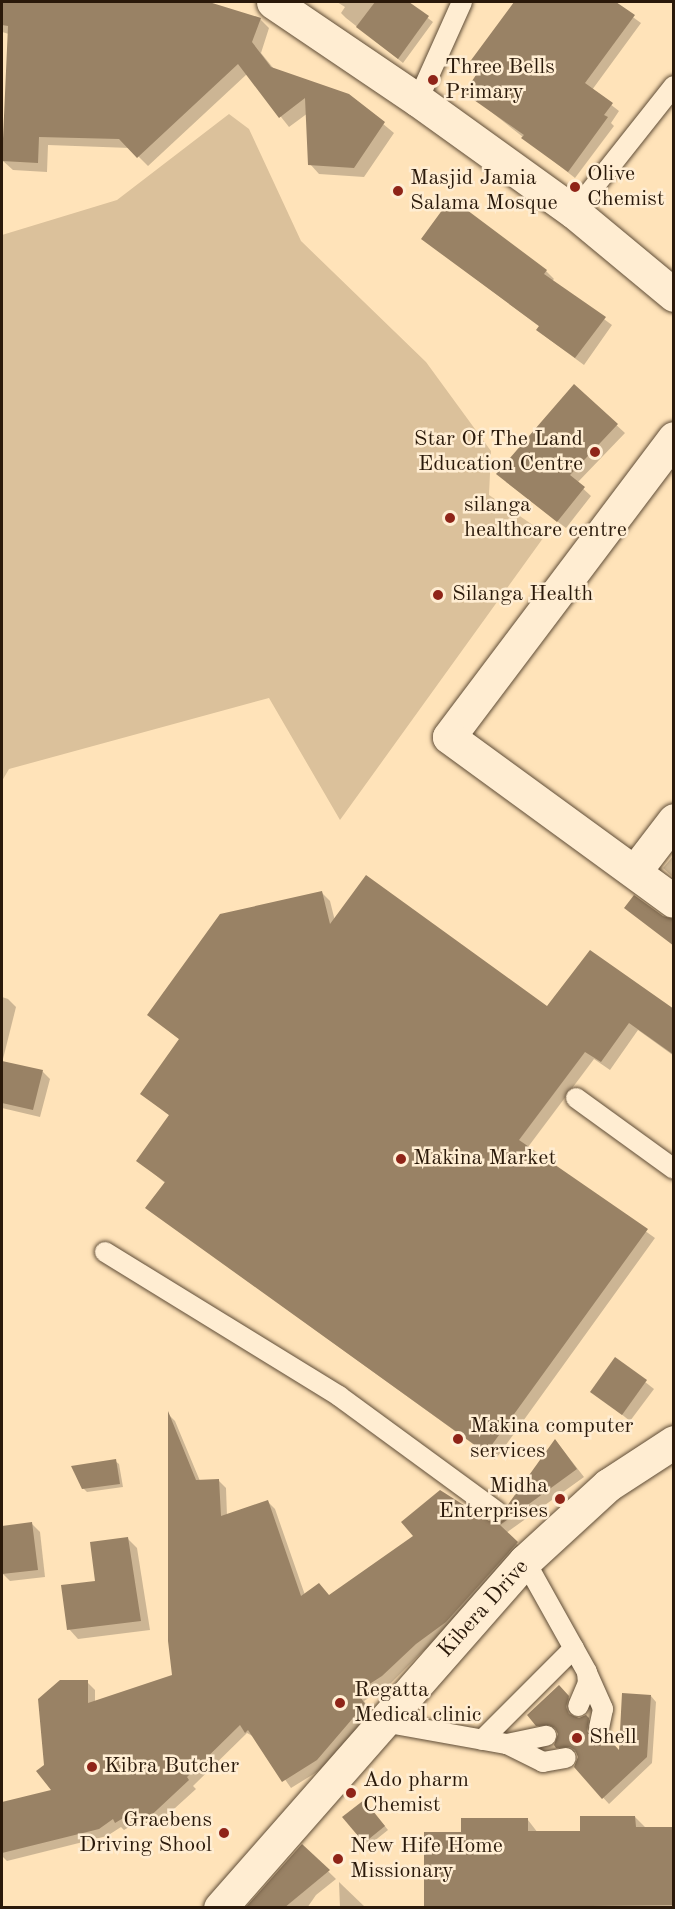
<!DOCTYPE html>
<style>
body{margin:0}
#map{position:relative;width:675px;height:1909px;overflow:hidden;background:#ffe3b9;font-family:"Old Standard TT",serif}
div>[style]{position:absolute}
.green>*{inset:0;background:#dbc19b}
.shadow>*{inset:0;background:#0003}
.building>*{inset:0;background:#998265}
.roads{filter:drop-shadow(0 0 2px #5f4c36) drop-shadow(0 0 2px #5f4c36)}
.service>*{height:20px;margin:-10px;padding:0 10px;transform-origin:10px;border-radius:10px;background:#ffedd2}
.minor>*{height:33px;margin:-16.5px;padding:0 16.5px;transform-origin:16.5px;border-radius:16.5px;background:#ffedd2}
.tertiary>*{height:33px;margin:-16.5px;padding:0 16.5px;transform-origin:16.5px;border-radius:16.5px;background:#ffedd2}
.dots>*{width:16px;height:16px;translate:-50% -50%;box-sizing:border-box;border:3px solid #ffedd2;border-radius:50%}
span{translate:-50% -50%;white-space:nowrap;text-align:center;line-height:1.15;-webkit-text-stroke:5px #ffedd2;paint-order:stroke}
.poi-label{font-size:22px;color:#2a190a}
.left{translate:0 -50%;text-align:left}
.right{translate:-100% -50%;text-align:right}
.street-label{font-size:22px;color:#2a190a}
.frame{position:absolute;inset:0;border:3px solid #2a190a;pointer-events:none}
</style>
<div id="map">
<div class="green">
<i style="clip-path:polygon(229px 114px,249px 129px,301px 241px,426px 362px,491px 451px,489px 495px,546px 534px,340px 820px,269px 698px,9px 769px,2px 781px,2px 235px,117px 200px)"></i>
</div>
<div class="shadow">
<i style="clip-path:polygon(2px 2px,204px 2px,260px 19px,269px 28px,261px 53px,274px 69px,348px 95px,394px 133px,364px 177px,319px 174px,310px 164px,308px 113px,289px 127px,247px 74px,148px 166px,130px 148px,48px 145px,47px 172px,13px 170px,3px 161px,9px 34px,2px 32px)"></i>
<i style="clip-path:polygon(337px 2px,407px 2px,433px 22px,403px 63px,346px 18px,341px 13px,345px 7px)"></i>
<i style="clip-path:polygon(516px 2px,612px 2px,641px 23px,592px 90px,619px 111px,611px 123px,614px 126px,575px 178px,466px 92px,477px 76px,468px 67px)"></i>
<i style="clip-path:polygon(423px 239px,546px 271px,554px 279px,552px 281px,612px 325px,584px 365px,546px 337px,538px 329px,540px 327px)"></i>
<i style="clip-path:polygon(574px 386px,625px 433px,577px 483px,591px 496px,566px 528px,506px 482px)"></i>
<i style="clip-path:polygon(674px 855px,674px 878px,663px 868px)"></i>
<i style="clip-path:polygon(322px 893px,330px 901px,335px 921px,547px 1009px,674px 1011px,674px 1056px,638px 1030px,610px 1070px,594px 1059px,528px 1147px,655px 1238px,495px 1460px,147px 1208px,165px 1183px,138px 1160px,170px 1116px,142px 1094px,180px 1040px,149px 1015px)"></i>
<i style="clip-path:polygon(2px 997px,8px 999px,16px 1007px,2px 1063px,42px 1071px,50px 1079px,40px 1117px,2px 1108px)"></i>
<i style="clip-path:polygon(616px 1359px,654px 1389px,630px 1421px,592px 1391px)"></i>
<i style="clip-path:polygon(169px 1415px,175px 1421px,200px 1481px,218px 1480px,226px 1488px,227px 1516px,267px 1501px,275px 1509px,305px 1595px,330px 1596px,489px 1522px,502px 1523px,556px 1441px,584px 1477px,506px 1533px,524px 1551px,454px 1630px,423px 1651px,390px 1684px,364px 1701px,372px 1712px,325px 1767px,291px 1788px,256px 1738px,247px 1733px,193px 1786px,196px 1789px,152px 1829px,139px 1821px,124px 1830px,121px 1827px,107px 1836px,7px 1861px,2px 1856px,2px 1804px,54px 1791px,45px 1765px,87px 1682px,95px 1690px,95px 1702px,173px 1676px)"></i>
<i style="clip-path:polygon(115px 1461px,119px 1464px,123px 1487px,87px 1492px,83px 1488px)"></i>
<i style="clip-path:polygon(32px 1524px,40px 1532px,45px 1577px,10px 1581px,2px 1573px,2px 1527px)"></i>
<i style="clip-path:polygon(127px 1538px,137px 1548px,150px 1630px,78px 1639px,69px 1629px)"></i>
<i style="clip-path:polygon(559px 1687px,574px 1703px,572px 1717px,579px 1720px,586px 1716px,594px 1725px,593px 1738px,620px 1753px,651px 1696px,656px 1702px,652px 1763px,609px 1804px,575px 1767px,579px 1756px,577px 1752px,563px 1753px,556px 1745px,559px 1734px,556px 1730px,543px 1731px,529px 1715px)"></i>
<i style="clip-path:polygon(368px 1805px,388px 1830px,368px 1846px,365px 1842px)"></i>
<i style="clip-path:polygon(635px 1817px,645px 1827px,674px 1828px,674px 1908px,426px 1908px,462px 1834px,528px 1820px,538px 1833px,582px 1833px)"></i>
<i style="clip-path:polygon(302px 1846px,336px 1879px,316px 1895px,307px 1908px,247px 1908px)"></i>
<i style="clip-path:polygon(339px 1882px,366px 1908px,340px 1908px)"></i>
</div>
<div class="building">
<i style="clip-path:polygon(2px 2px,209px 2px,261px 18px,252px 42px,271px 67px,349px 94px,385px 122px,354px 168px,308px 165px,305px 98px,279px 118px,238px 64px,137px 158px,119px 139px,39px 137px,38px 163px,2px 161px,8px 26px,2px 25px)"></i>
<i style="clip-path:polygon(375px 2px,409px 2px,429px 16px,398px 59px,356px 27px)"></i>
<i style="clip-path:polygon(514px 2px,616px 2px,635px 15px,585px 83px,613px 103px,604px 115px,608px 117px,568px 172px,521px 138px,524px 135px,464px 93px,476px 75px,466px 67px)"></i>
<i style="clip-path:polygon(451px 198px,547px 270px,544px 274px,606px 317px,575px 358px,536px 330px,539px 326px,421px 239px)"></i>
<i style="clip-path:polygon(574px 384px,618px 424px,570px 475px,585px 487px,557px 522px,496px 474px)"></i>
<i style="clip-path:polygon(366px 875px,547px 1006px,590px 950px,674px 1009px,674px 1055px,629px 1023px,601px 1062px,585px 1052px,519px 1140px,648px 1229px,486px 1453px,145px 1208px,165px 1182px,136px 1161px,169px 1115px,140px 1094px,179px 1039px,147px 1015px,220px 914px,322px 891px,330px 924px)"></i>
<i style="clip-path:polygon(634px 895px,663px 916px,674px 919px,674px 946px,624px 908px)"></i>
<i style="clip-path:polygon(2px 1061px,43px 1070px,33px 1110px,2px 1103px)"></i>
<i style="clip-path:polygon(615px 1357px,647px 1380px,622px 1415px,590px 1392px)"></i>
<i style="clip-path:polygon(168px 1411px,196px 1480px,219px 1479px,221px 1516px,268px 1500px,301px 1596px,319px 1583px,329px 1595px,413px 1536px,401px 1522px,440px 1490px,489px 1521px,500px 1522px,506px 1518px,507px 1506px,555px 1439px,577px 1469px,500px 1525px,518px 1542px,446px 1622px,416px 1644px,382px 1676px,357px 1692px,365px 1704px,317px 1760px,282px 1782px,248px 1730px,245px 1733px,240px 1725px,187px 1777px,189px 1780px,143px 1823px,130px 1814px,115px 1823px,113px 1819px,99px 1829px,2px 1853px,2px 1802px,51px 1790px,36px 1771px,44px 1765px,38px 1699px,60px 1680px,88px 1680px,88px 1703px,172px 1675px,168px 1641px)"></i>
<i style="clip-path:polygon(116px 1459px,120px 1484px,82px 1489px,71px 1466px)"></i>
<i style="clip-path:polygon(32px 1522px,38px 1570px,2px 1574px,2px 1526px)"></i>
<i style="clip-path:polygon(128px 1537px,141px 1621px,67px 1630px,61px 1585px,95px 1581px,90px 1542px)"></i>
<i style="clip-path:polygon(559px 1685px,569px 1696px,566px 1707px,569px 1714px,579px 1718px,586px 1715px,589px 1718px,587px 1731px,591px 1736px,597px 1740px,607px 1737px,619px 1750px,622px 1693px,651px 1695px,647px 1757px,602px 1799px,574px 1767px,578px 1757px,575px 1750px,570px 1747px,556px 1748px,554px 1745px,558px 1734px,555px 1728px,549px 1725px,536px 1726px,527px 1715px)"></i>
<i style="clip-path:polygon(364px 1800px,385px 1826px,364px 1843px,342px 1817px)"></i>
<i style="clip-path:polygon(580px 1816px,635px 1816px,636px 1827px,674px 1827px,674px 1905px,424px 1908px,424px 1832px,461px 1832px,461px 1818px,528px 1818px,528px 1831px,580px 1831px)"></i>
<i style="clip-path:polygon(302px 1844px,330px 1870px,284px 1908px,245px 1908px)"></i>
</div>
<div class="roads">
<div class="service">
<i style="left:418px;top:100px;width:107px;rotate:-65.8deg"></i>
<i style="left:574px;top:212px;width:161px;rotate:-51.6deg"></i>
<i style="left:576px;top:1098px;width:121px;rotate:35.9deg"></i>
<i style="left:105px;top:1252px;width:275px;rotate:31.6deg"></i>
<i style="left:339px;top:1396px;width:195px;rotate:36.2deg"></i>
<i style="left:525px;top:1561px;width:127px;rotate:60.8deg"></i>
<i style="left:587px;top:1672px;width:11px;rotate:85deg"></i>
<i style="left:588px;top:1683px;width:25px;rotate:113deg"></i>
<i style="left:588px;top:1675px;width:37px;rotate:66deg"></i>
<i style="left:603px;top:1709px;width:19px;rotate:102deg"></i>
<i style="left:383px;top:1722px;width:126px;rotate:10.1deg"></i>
<i style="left:507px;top:1744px;width:40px;rotate:-12deg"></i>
<i style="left:482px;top:1740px;width:130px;rotate:-45deg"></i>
<i style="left:507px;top:1744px;width:40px;rotate:26.6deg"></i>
<i style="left:543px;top:1762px;width:23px;rotate:-10deg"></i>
</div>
<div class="minor">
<i style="left:273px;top:2px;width:175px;rotate:34.1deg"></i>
<i style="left:418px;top:100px;width:192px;rotate:35.7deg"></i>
<i style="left:574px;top:212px;width:130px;rotate:39.7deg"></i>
<i style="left:674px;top:438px;width:374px;rotate:127deg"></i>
<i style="left:449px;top:737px;width:278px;rotate:36.1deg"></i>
<i style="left:635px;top:871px;width:64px;rotate:-52.6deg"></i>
</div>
<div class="tertiary">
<i style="left:220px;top:1908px;width:462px;rotate:-48.7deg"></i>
<i style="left:525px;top:1561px;width:113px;rotate:-42.5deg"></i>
<i style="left:608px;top:1485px;width:79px;rotate:-33.1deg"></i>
</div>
</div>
<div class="dots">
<i style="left:433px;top:80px;background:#8f2418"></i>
<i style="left:575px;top:187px;background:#8f2418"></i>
<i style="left:398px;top:191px;background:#8f2418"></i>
<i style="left:595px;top:452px;background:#8f2418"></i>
<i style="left:450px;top:518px;background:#8f2418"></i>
<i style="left:438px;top:595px;background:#8f2418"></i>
<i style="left:401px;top:1159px;background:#8f2418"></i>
<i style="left:458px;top:1439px;background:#8f2418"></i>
<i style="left:560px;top:1499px;background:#8f2418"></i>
<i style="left:340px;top:1703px;background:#8f2418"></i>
<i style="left:577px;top:1738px;background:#8f2418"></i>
<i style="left:92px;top:1767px;background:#8f2418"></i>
<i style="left:351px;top:1793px;background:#8f2418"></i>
<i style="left:224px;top:1833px;background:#8f2418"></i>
<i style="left:338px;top:1859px;background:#8f2418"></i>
</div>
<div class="poi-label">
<span class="left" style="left:445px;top:80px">Three Bells<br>Primary</span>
<span class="left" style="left:587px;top:187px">Olive<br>Chemist</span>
<span class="left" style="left:410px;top:191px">Masjid Jamia<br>Salama Mosque</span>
<span class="right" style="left:583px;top:452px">Star Of The Land<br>Education Centre</span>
<span class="left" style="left:464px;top:518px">silanga<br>healthcare centre</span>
<span class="left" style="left:452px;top:595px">Silanga Health</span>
<span class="left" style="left:413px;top:1159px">Makina Market</span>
<span class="left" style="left:470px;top:1439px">Makina computer<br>services</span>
<span class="right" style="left:548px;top:1499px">Midha<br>Enterprises</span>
<span class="left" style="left:354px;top:1703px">Regatta<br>Medical clinic</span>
<span class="left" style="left:589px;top:1738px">Shell</span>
<span class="left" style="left:104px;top:1767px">Kibra Butcher</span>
<span class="left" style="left:363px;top:1793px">Ado pharm<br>Chemist</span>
<span class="right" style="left:212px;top:1833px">Graebens<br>Driving Shool</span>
<span class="left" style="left:350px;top:1859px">New Hife Home<br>Missionary</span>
</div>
<div class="street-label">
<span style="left:484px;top:1609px;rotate:-48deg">Kibera Drive</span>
</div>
<div class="frame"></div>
</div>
